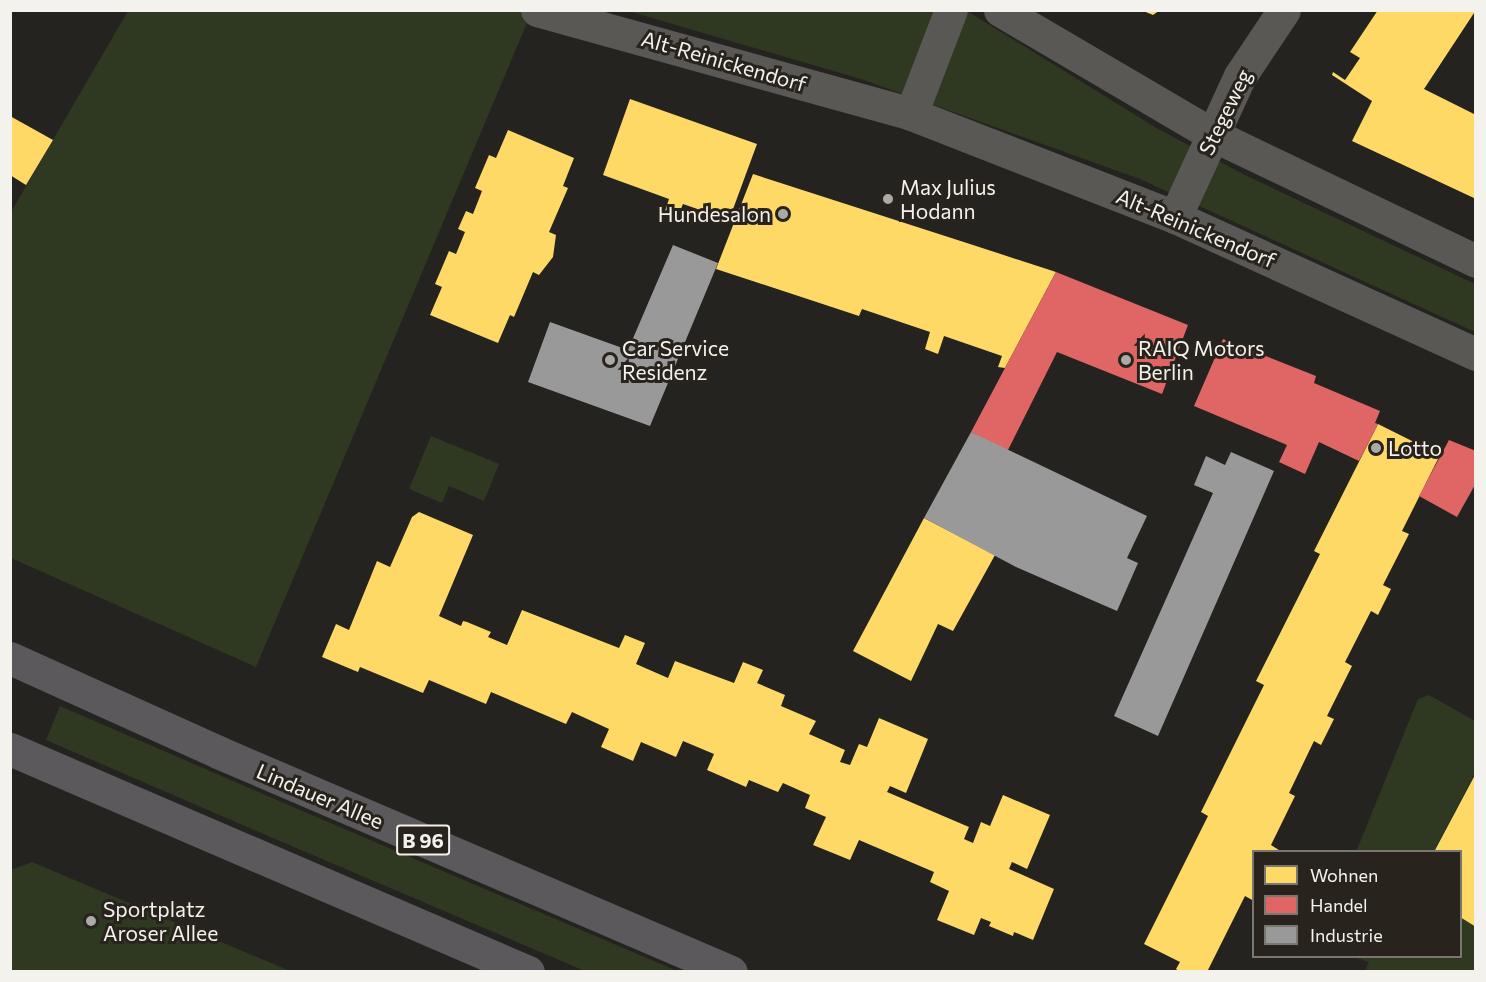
<!DOCTYPE html>
<style>
body{margin:0}
#map{position:relative;width:1486px;height:982px;overflow:hidden;background:#252320;font-family:Commissioner,sans-serif}
div>[style]{position:absolute}
.green>*{inset:0;background:#2f3921}
.homes>*{inset:0;background:#ffd966}
.shops>*{inset:0;background:#e06666}
.industry>*{inset:0;background:#999}
.minor>*{height:33px;margin:-16.5px;padding:0 16.5px;transform-origin:16.5px;border-radius:16.5px;background:#595855}
.major>*{height:33px;margin:-16.5px;padding:0 16.5px;transform-origin:16.5px;border-radius:16.5px;background:#5c595c}
.dots>*{width:16px;height:16px;translate:-50% -50%;box-sizing:border-box;border:3px solid #28241d;border-radius:50%}
span{translate:-50% -50%;white-space:nowrap;text-align:center;line-height:1.15;-webkit-text-stroke:6px #28241d;paint-order:stroke}
.shield-label span{padding:2px 4px;background:#28241d;border:2px solid;border-radius:4px;-webkit-text-stroke-width:0}
.shield-label{font-size:20px;color:#f4f2ed;font-weight:700}
.street-label{font-size:21px;color:#f4f2ed}
.poi-label{font-size:21px;color:#f4f2ed}
.left{translate:0 -50%;text-align:left}
.right{translate:-100% -50%;text-align:right}
.frame{position:absolute;inset:0;border:12px solid #f4f2ed;pointer-events:none}
.legend{position:absolute;left:1252px;top:850px;width:210px;height:108px;box-sizing:border-box;background:#28241d;border:2px solid #7a7670;margin:0;padding:8px 10px;list-style:none;font-size:18px;color:#f4f2ed}
.legend li{display:flex;align-items:center;gap:12px;height:30px}
.legend b{width:30px;border:2px solid #7a7670}
</style>
<div id="map">
<div class="green">
<i style="clip-path:polygon(128px 11px,532px 11px,256px 667px,11px 558px,11px 212px)"></i>
<i style="clip-path:polygon(628px 11px,967px 11px,1158px 129px,1247px 176px,1475px 284px,1475px 332px,1140px 179px,861px 79px)"></i>
<i style="clip-path:polygon(431px 436px,499px 464px,484px 501px,449px 486px,442px 503px,409px 489px)"></i>
<i style="clip-path:polygon(1429px 695px,1475px 721px,1475px 773px,1434px 851px,1356px 852px,1418px 699px)"></i>
<i style="clip-path:polygon(60px 706px,293px 807px,677px 971px,585px 971px,280px 841px,46px 740px)"></i>
<i style="clip-path:polygon(32px 862px,290px 971px,11px 971px,11px 870px)"></i>
<i style="clip-path:polygon(1461px 917px,1475px 927px,1475px 971px,1365px 971px,1369px 962px,1354px 957px,1460px 956px)"></i>
</div>
<div class="homes">
<i style="clip-path:polygon(1141px 10px,1160px 10px,1153px 15px)"></i>
<i style="clip-path:polygon(1378px 10px,1476px 10px,1424px 89px,1476px 115px,1476px 199px,1352px 141px,1372px 101px,1332px 75px,1333px 72px,1345px 80px,1360px 58px,1350px 52px)"></i>
<i style="clip-path:polygon(630px 99px,757px 144px,729px 220px,683px 204px,677px 218px,664px 214px,669px 199px,603px 175px)"></i>
<i style="clip-path:polygon(10px 116px,53px 140px,26px 185px,10px 175px)"></i>
<i style="clip-path:polygon(508px 130px,574px 158px,563px 186px,568px 188px,549px 232px,556px 235px,553px 257px,539px 275px,533px 272px,514px 317px,510px 315px,498px 343px,430px 315px,442px 287px,435px 284px,449px 251px,456px 254px,465px 232px,458px 229px,466px 211px,473px 214px,482px 191px,475px 188px,489px 155px,496px 158px)"></i>
<i style="clip-path:polygon(753px 174px,973px 245px,1056px 272px,1005px 368px,998px 367px,1002px 356px,944px 336px,938px 354px,925px 349px,930px 332px,862px 309px,859px 316px,716px 269px)"></i>
<i style="clip-path:polygon(1378px 424px,1440px 455px,1402px 531px,1409px 534px,1383px 585px,1391px 589px,1378px 615px,1371px 611px,1345px 662px,1352px 666px,1327px 716px,1334px 719px,1321px 745px,1314px 741px,1289px 793px,1295px 796px,1271px 845px,1282px 852px,1254px 852px,1254px 901px,1245px 896px,1207px 972px,1180px 972px,1176px 969px,1180px 962px,1144px 944px,1208px 816px,1201px 812px,1264px 685px,1256px 681px,1320px 554px,1314px 551px)"></i>
<i style="clip-path:polygon(419px 512px,473px 535px,439px 616px,461px 626px,463px 621px,467px 622px,491px 632px,488px 637px,507px 645px,522px 610px,619px 648px,625px 635px,645px 643px,636px 664px,668px 678px,675px 661px,734px 683px,743px 662px,763px 670px,757px 683px,785px 695px,781px 706px,816px 721px,809px 734px,845px 750px,840px 762px,850px 765px,859px 744px,867px 747px,879px 718px,928px 739px,906px 793px,890px 786px,887px 792px,969px 827px,964px 839px,973px 843px,981px 822px,990px 826px,1003px 795px,1050px 815px,1027px 869px,1012px 862px,1009px 869px,1054px 889px,1033px 940px,1014px 932px,1013px 936px,989px 926px,991px 922px,981px 918px,974px 935px,937px 920px,949px 891px,930px 882px,934px 872px,859px 840px,850px 860px,813px 845px,826px 817px,805px 808px,810px 795px,783px 783px,778px 792px,749px 780px,746px 787px,707px 770px,714px 754px,683px 741px,676px 757px,641px 742px,633px 761px,601px 747px,609px 729px,572px 712px,566px 724px,491px 692px,486px 704px,429px 680px,423px 693px,360px 667px,358px 672px,322px 657px,336px 624px,349px 630px,377px 561px,390px 567px,412px 517px)"></i>
<i style="clip-path:polygon(924px 518px,995px 555px,953px 631px,938px 624px,911px 681px,853px 651px)"></i>
<i style="clip-path:polygon(1476px 773px,1476px 927px,1460px 917px,1460px 852px,1434px 852px)"></i>
</div>
<div class="shops">
<i style="clip-path:polygon(1056px 272px,1188px 325px,1162px 394px,1057px 352px,1007px 452px,971px 432px)"></i>
<i style="clip-path:polygon(1223px 339px,1316px 376px,1314px 383px,1380px 411px,1375px 423px,1378px 424px,1359px 461px,1319px 442px,1305px 474px,1279px 462px,1287px 445px,1194px 406px)"></i>
<i style="clip-path:polygon(1449px 440px,1476px 451px,1476px 483px,1457px 517px,1419px 496px)"></i>
</div>
<div class="industry">
<i style="clip-path:polygon(673px 245px,718px 263px,650px 426px,528px 382px,550px 322px,628px 350px)"></i>
<i style="clip-path:polygon(971px 432px,1147px 516px,1127px 558px,1138px 563px,1117px 611px,1016px 567px,924px 518px)"></i>
<i style="clip-path:polygon(1231px 452px,1274px 471px,1158px 736px,1114px 716px,1213px 493px,1194px 485px,1206px 456px,1225px 465px)"></i>
</div>
<div class="minor">
<i style="left:537px;top:10px;width:388px;rotate:15.5deg"></i>
<i style="left:911px;top:114px;width:283px;rotate:21.3deg"></i>
<i style="left:1175px;top:217px;width:331px;rotate:24.5deg"></i>
<i style="left:1000px;top:10px;width:247px;rotate:30.4deg"></i>
<i style="left:1213px;top:135px;width:292px;rotate:25.6deg"></i>
<i style="left:911px;top:114px;width:111px;rotate:-69deg"></i>
<i style="left:1175px;top:217px;width:155px;rotate:-65.3deg"></i>
<i style="left:1240px;top:76px;width:79px;rotate:-56.3deg"></i>
</div>
<div class="major">
<i style="left:10px;top:658px;width:228px;rotate:24.3deg"></i>
<i style="left:218px;top:752px;width:558px;rotate:23.21deg"></i>
<i style="left:10px;top:749px;width:564px;rotate:23.29deg"></i>
</div>
<div class="dots">
<i style="left:888px;top:199px;background:#acaaa5"></i>
<i style="left:783px;top:214px;background:#acaaa5"></i>
<i style="left:610px;top:360px;background:#acaaa5"></i>
<i style="left:1126px;top:360px;background:#acaaa5"></i>
<i style="left:1376px;top:448px;background:#acaaa5"></i>
<i style="left:91px;top:921px;background:#acaaa5"></i>
</div>
<div class="shield-label">
<span style="left:423px;top:840px">B 96</span>
</div>
<div class="street-label">
<span style="left:724px;top:61px;rotate:16deg">Alt-Reinickendorf</span>
<span style="left:1225px;top:112px;rotate:-64deg">Stegeweg</span>
<span style="left:1196px;top:228px;rotate:23deg">Alt-Reinickendorf</span>
<span style="left:320px;top:796px;rotate:23deg">Lindauer Allee</span>
</div>
<div class="poi-label">
<span class="left" style="left:900px;top:199px">Max Julius<br>Hodann</span>
<span class="right" style="left:771px;top:214px">Hundesalon</span>
<span class="left" style="left:622px;top:360px">Car Service<br>Residenz</span>
<span class="left" style="left:1138px;top:360px">RAIQ Motors<br>Berlin</span>
<span class="left" style="left:1388px;top:448px">Lotto</span>
<span class="left" style="left:103px;top:921px">Sportplatz<br>Aroser Allee</span>
</div>
<div class="frame"></div>
<ul class="legend">
<li><b style="height:16px;background:#ffd966"></b>Wohnen</li>
<li><b style="height:16px;background:#e06666"></b>Handel</li>
<li><b style="height:16px;background:#999"></b>Industrie</li>
</ul>
</div>
